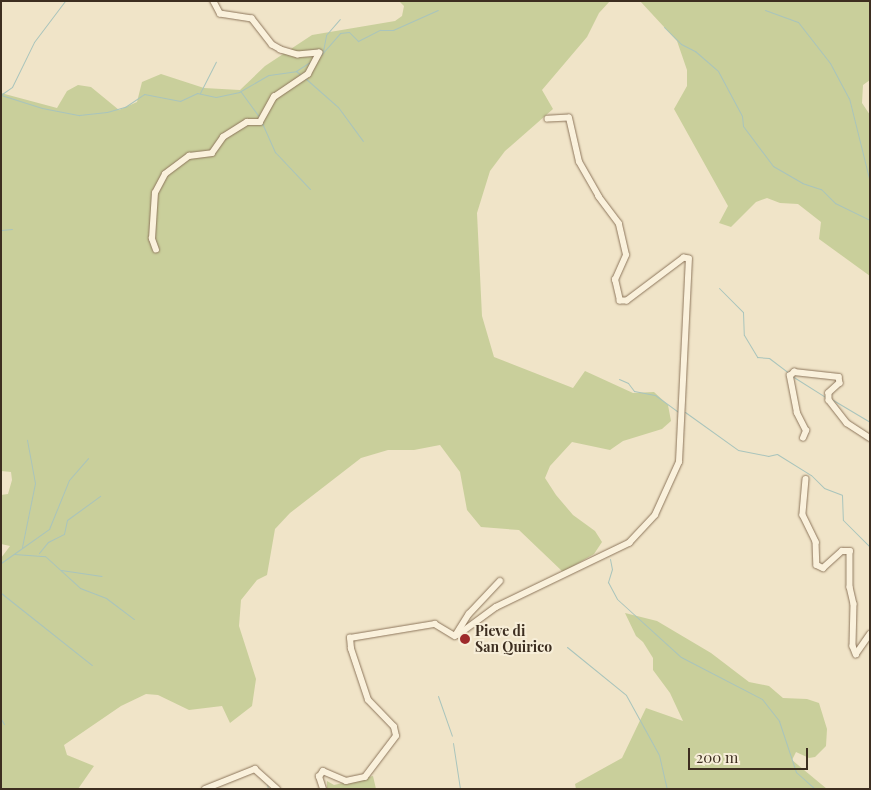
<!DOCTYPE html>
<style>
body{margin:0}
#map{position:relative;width:871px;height:790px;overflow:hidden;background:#f0e4c8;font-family:"Playfair Display",serif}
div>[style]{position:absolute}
.green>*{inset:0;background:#c9cf9b}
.stream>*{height:1px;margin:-0.5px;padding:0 0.5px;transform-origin:0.5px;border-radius:0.5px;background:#a9c4bc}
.roads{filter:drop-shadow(0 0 1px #8d765c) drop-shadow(0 0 1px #8d765c)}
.minor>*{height:5.5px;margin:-2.75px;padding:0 2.75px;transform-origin:2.75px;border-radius:2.75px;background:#faf1dc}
.dots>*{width:14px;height:14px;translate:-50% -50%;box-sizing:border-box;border:2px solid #f7eed8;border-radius:50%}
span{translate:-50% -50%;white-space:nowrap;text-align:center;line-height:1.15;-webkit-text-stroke:4px #f7eed8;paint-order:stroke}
.poi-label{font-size:14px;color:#3d2e20;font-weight:700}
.left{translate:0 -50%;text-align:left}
.frame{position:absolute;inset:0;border:2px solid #3d2e20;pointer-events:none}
.scale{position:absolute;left:688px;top:748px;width:120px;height:22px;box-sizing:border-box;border:2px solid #3d2e20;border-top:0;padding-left:6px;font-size:15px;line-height:18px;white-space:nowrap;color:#3d2e20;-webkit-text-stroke:4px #f7eed8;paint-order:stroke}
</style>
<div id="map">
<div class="green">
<i style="clip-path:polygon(399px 1px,610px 1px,599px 13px,587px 37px,542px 90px,553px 109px,505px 151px,490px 171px,477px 213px,482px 316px,494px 357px,573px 388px,585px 371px,633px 393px,654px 392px,668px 405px,671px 421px,662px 429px,623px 441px,610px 450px,572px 442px,550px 466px,545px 478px,556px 495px,573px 515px,595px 531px,602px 542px,594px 554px,563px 572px,519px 530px,481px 527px,467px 510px,460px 472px,440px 445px,414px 450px,388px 450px,361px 458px,290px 513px,275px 529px,267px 575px,257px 580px,241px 600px,239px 626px,256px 679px,252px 706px,230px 723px,222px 706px,189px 710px,158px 695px,146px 694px,121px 706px,64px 745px,67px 755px,94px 766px,78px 789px,1px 789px,1px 558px,10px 546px,1px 544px,1px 495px,8px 494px,12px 480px,11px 472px,1px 471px,1px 93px,57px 108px,67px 91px,78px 85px,91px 87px,119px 110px,137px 102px,142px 82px,161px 74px,204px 88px,240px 90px,265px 66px,312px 35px,395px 21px,402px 16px,404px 6px)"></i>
<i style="clip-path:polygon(640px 1px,870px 1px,870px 80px,863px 85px,862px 103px,870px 115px,870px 276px,819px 239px,821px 222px,798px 204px,780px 203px,767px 198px,756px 202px,731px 227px,719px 223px,728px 206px,674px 109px,687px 86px,687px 70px,677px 41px)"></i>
<i style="clip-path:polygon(625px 613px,657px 621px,711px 653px,749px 682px,769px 686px,783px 698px,807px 699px,819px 703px,827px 729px,826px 746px,815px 757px,809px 758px,796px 752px,792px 760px,827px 789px,576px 789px,575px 784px,622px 758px,646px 708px,683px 721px,670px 693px,653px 670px,653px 658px,643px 642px,636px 636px)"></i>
<i style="clip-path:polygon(373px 776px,376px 789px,327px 789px,327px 781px,334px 785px)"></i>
</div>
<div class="stream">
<i style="left:765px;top:10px;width:35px;rotate:20deg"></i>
<i style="left:798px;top:22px;width:52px;rotate:52deg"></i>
<i style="left:830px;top:63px;width:40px;rotate:62deg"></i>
<i style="left:849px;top:98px;width:87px;rotate:76deg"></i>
<i style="left:664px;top:27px;width:24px;rotate:45deg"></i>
<i style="left:681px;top:44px;width:16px;rotate:27deg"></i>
<i style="left:695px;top:51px;width:30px;rotate:41deg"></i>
<i style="left:718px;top:71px;width:51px;rotate:61.9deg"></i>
<i style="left:742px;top:116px;width:10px;rotate:84deg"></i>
<i style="left:743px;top:126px;width:50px;rotate:53.1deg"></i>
<i style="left:773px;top:166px;width:34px;rotate:30deg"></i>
<i style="left:802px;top:183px;width:20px;rotate:18deg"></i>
<i style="left:821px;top:189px;width:20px;rotate:45deg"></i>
<i style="left:835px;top:203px;width:39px;rotate:26deg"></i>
<i style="left:323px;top:51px;width:16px;rotate:-79deg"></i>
<i style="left:326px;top:35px;width:21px;rotate:-49deg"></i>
<i style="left:321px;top:55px;width:29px;rotate:-49deg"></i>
<i style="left:340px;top:33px;width:9px;rotate:-6deg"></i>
<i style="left:349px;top:32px;width:13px;rotate:45deg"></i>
<i style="left:358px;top:41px;width:25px;rotate:-27deg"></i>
<i style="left:380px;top:30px;width:13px"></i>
<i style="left:393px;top:30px;width:49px;rotate:-24deg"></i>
<i style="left:296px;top:71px;width:8px;rotate:40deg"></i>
<i style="left:305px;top:78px;width:44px;rotate:41.3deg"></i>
<i style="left:338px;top:107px;width:42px;rotate:53.7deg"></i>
<i style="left:241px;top:92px;width:31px;rotate:54deg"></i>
<i style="left:200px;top:93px;width:35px;rotate:-63deg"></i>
<i style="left:2px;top:94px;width:12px;rotate:-35deg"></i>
<i style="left:12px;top:87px;width:50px;rotate:-63.9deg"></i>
<i style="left:34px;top:42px;width:51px;rotate:-52.9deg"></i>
<i style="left:1px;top:95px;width:43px;rotate:17.6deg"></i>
<i style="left:42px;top:108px;width:38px;rotate:11deg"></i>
<i style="left:79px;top:115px;width:28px;rotate:-6deg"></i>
<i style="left:107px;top:112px;width:19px;rotate:-16deg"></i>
<i style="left:125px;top:107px;width:23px;rotate:-34deg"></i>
<i style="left:144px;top:94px;width:37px;rotate:11deg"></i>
<i style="left:180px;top:101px;width:19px;rotate:-25deg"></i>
<i style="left:197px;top:93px;width:19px;rotate:12deg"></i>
<i style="left:216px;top:97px;width:24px;rotate:-12deg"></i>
<i style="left:239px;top:92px;width:34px;rotate:-30deg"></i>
<i style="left:269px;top:75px;width:27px;rotate:-8deg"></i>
<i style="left:296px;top:71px;width:20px;rotate:-33deg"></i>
<i style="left:262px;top:123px;width:32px;rotate:66deg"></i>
<i style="left:275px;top:152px;width:51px;rotate:46.6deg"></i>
<i style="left:1px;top:230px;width:11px;rotate:-5deg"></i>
<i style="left:719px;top:288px;width:34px;rotate:45deg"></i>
<i style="left:743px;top:312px;width:23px;rotate:88deg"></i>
<i style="left:744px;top:335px;width:26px;rotate:59deg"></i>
<i style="left:757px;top:357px;width:12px;rotate:5deg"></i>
<i style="left:769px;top:358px;width:25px;rotate:37deg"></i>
<i style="left:792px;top:376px;width:41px;rotate:32.2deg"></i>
<i style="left:619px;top:379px;width:10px;rotate:24deg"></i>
<i style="left:628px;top:383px;width:10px;rotate:53deg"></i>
<i style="left:634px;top:391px;width:21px;rotate:11deg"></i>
<i style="left:655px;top:395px;width:29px;rotate:36deg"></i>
<i style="left:833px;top:400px;width:43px;rotate:30.7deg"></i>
<i style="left:685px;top:412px;width:65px;rotate:35.6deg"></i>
<i style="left:738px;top:450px;width:31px;rotate:11deg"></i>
<i style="left:768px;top:456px;width:9px;rotate:-13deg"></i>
<i style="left:777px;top:454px;width:40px;rotate:32deg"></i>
<i style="left:811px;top:475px;width:18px;rotate:45deg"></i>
<i style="left:824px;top:488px;width:19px;rotate:21deg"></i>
<i style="left:842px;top:495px;width:25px;rotate:88deg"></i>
<i style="left:843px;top:520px;width:38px;rotate:45deg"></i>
<i style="left:22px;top:547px;width:65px;rotate:-78.5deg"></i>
<i style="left:35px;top:483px;width:44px;rotate:-100.5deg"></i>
<i style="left:39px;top:553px;width:14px;rotate:-51deg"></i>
<i style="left:48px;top:542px;width:18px;rotate:-27deg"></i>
<i style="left:64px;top:534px;width:14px;rotate:-78deg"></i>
<i style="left:67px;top:520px;width:41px;rotate:-36deg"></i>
<i style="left:14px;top:554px;width:31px;rotate:4deg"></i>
<i style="left:45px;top:556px;width:47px;rotate:42.4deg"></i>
<i style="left:80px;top:588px;width:28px;rotate:21deg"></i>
<i style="left:106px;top:598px;width:35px;rotate:37deg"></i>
<i style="left:610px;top:559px;width:10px;rotate:79deg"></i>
<i style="left:612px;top:569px;width:14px;rotate:107deg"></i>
<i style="left:608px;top:582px;width:19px;rotate:62deg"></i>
<i style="left:617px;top:599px;width:86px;rotate:42.2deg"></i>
<i style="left:681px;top:657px;width:91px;rotate:27.4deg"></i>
<i style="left:762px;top:699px;width:28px;rotate:52deg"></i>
<i style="left:779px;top:721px;width:54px;rotate:71.6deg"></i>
<i style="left:796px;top:772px;width:25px;rotate:42deg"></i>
<i style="left:1px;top:563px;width:59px;rotate:-35.3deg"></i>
<i style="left:49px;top:529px;width:53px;rotate:-67.8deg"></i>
<i style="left:69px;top:480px;width:29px;rotate:-49deg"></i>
<i style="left:61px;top:570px;width:41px;rotate:8.3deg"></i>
<i style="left:1px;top:593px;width:116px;rotate:38.4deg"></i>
<i style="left:567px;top:647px;width:76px;rotate:39.1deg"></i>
<i style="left:626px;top:695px;width:68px;rotate:61.2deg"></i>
<i style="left:659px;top:755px;width:35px;rotate:77deg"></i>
<i style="left:438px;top:696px;width:42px;rotate:70.7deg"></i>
<i style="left:1px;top:719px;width:6px;rotate:59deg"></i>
<i style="left:453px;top:743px;width:47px;rotate:81.3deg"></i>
<i style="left:267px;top:783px;width:6px;rotate:81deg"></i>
</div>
<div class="roads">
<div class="minor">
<i style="left:156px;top:250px;width:12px;rotate:-110deg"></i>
<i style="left:152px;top:239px;width:46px;rotate:-86.3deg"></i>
<i style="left:155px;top:193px;width:21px;rotate:-62deg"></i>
<i style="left:165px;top:174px;width:30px;rotate:-37deg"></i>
<i style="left:189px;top:156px;width:23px;rotate:-7deg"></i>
<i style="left:212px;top:153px;width:19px;rotate:-55deg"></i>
<i style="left:223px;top:137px;width:28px;rotate:-32deg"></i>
<i style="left:247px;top:122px;width:13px"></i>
<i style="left:260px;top:122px;width:29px;rotate:-61deg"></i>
<i style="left:274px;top:97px;width:41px;rotate:-34.1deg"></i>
<i style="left:308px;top:74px;width:24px;rotate:-62deg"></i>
<i style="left:319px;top:53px;width:21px;rotate:175deg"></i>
<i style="left:298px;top:55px;width:18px;rotate:-164deg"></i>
<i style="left:281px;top:50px;width:10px;rotate:-151deg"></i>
<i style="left:272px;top:45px;width:33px;rotate:-128deg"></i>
<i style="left:252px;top:19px;width:32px;rotate:-171deg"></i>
<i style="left:220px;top:14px;width:15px;rotate:-118deg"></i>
<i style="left:803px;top:438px;width:8px;rotate:-67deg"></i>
<i style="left:806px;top:431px;width:20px;rotate:-117deg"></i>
<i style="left:797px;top:413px;width:38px;rotate:-101deg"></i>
<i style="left:790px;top:376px;width:6px;rotate:-45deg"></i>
<i style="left:794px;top:372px;width:45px;rotate:6.3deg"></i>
<i style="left:839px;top:377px;width:6px;rotate:81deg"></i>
<i style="left:840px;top:383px;width:15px;rotate:138deg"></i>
<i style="left:829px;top:393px;width:7px;rotate:90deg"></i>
<i style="left:829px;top:400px;width:29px;rotate:52deg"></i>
<i style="left:847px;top:423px;width:27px;rotate:33deg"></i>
<i style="left:806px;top:479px;width:36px;rotate:95deg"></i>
<i style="left:803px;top:515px;width:30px;rotate:64deg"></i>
<i style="left:816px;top:542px;width:23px;rotate:88deg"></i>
<i style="left:817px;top:565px;width:7px;rotate:27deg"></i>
<i style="left:823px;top:568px;width:25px;rotate:-42deg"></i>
<i style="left:842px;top:551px;width:8px"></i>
<i style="left:850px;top:551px;width:36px;rotate:90deg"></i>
<i style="left:850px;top:587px;width:17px;rotate:77deg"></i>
<i style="left:854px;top:604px;width:42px;rotate:91.4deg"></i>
<i style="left:853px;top:646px;width:9px;rotate:69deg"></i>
<i style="left:856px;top:654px;width:24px;rotate:-55deg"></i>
<i style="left:458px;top:635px;width:47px;rotate:-36.4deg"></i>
<i style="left:496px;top:607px;width:148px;rotate:-25.7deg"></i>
<i style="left:629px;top:543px;width:38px;rotate:-47deg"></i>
<i style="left:655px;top:515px;width:58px;rotate:-65.6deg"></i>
<i style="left:679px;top:462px;width:203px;rotate:-87.2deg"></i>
<i style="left:689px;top:259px;width:5px;rotate:-169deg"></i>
<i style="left:684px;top:258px;width:71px;rotate:143deg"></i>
<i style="left:627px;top:301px;width:7px;rotate:180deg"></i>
<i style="left:620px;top:301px;width:22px;rotate:-103deg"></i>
<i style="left:615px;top:280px;width:27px;rotate:-66deg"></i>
<i style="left:626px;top:255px;width:32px;rotate:-103deg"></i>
<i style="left:619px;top:224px;width:34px;rotate:-127deg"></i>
<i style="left:599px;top:197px;width:40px;rotate:-119.7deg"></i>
<i style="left:579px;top:162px;width:45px;rotate:-102.8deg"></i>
<i style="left:569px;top:118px;width:21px;rotate:177deg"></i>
<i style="left:205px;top:789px;width:54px;rotate:-21.8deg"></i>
<i style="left:255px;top:769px;width:30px;rotate:42deg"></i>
<i style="left:323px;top:789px;width:13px;rotate:-108deg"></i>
<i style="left:319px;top:777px;width:7px;rotate:-56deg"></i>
<i style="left:323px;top:771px;width:25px;rotate:23deg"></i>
<i style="left:346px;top:781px;width:19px;rotate:-12deg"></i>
<i style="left:365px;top:777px;width:51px;rotate:-52.9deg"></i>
<i style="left:396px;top:736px;width:9px;rotate:-103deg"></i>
<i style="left:394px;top:727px;width:37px;rotate:-134deg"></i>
<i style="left:368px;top:700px;width:54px;rotate:-108.4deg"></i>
<i style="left:351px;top:649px;width:11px;rotate:-95deg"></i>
<i style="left:350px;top:638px;width:86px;rotate:-9.4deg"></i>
<i style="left:435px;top:624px;width:23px;rotate:31deg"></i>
<i style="left:455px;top:636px;width:26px;rotate:-58deg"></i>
<i style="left:469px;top:614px;width:45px;rotate:-46.8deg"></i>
</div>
</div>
<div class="dots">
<i style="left:465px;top:639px;background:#9e2a2b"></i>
</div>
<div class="poi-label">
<span class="left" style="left:475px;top:639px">Pieve di<br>San Quirico</span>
</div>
<div class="frame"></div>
<div class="scale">200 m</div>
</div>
